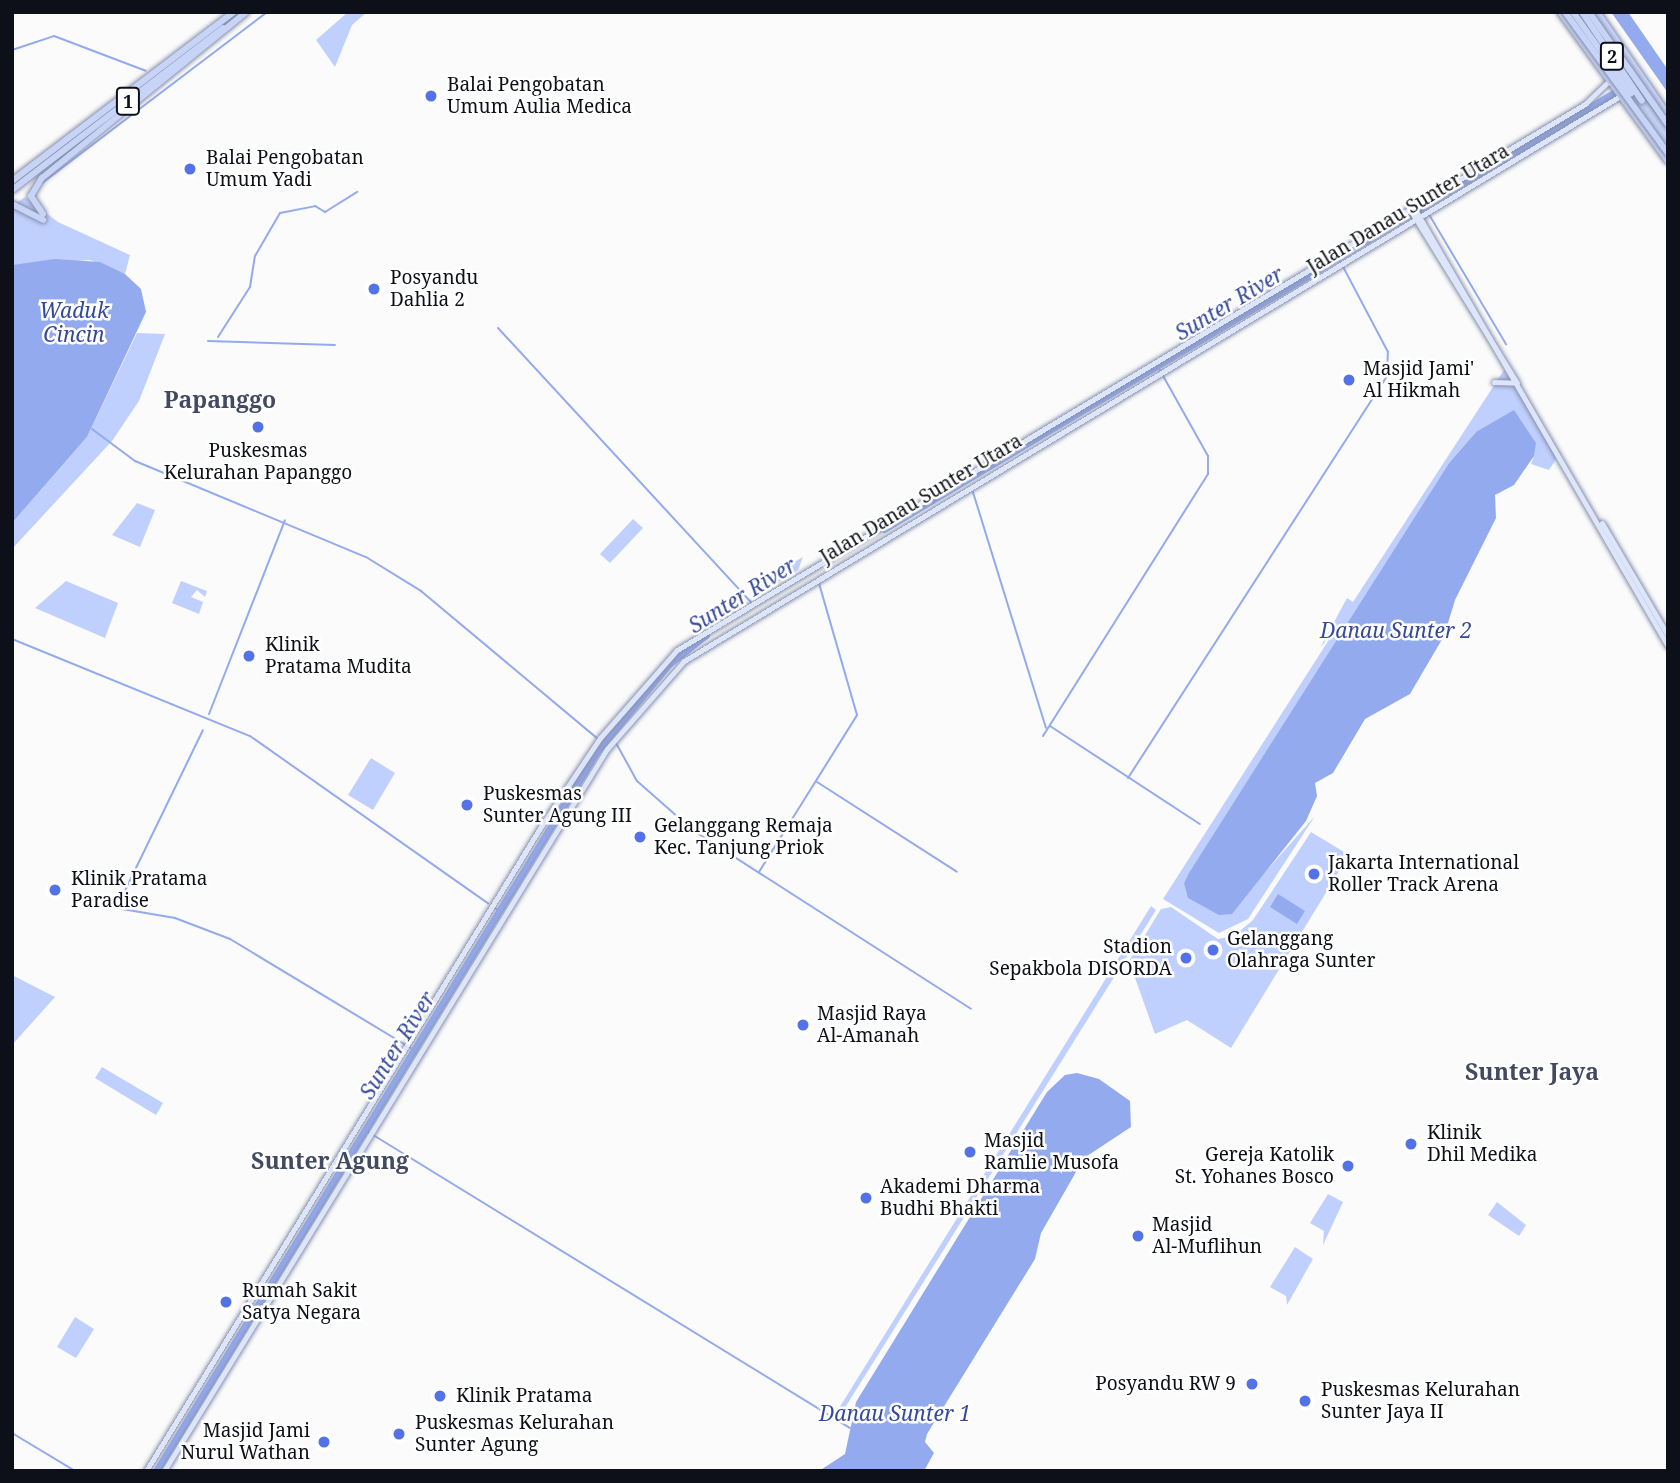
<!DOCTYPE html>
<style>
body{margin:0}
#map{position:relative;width:1680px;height:1483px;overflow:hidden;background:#fbfbfb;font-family:"Noto Serif",serif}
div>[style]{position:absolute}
.green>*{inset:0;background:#c0d0fe}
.water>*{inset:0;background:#93aaef}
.stream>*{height:2px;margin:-1px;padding:0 1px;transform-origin:1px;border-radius:1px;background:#93aaef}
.river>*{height:7px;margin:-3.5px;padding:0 3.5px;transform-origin:3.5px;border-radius:3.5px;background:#93aaef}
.roads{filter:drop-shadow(0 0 2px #868faa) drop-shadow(0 0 2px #868faa)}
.major>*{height:5px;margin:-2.5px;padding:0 2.5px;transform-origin:2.5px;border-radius:2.5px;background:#dde5fb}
.highway>*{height:6px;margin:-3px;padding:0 3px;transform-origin:3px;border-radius:3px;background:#c7d4f8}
.bridges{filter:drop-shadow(0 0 2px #868faa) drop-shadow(0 0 2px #868faa)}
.highway-bridge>*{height:6px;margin:-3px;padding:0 3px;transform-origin:3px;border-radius:3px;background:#c7d4f8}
.dots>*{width:19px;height:19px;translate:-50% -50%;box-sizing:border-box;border:4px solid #fff;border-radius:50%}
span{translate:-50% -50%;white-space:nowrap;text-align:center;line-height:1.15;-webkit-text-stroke:5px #fff;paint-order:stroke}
.shield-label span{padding:2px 5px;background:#fff;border:2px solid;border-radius:5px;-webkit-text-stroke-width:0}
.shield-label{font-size:18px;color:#0d1019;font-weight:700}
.poi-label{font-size:19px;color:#0d1019}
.left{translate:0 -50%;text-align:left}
.right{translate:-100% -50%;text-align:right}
.street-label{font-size:19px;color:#0d1019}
.water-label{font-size:21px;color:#354999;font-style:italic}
.quarter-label{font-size:23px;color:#424a61;font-weight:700}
.frame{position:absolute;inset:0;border:14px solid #0d1019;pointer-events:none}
</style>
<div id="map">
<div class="green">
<i style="clip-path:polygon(348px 12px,367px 12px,352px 25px,335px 67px,316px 40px)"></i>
<i style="clip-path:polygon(25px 197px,58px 222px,130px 255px,125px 274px,90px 260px,12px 265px,12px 206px)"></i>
<i style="clip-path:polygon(137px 333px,165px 334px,139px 401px,112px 441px,12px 549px,12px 523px,87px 437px)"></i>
<i style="clip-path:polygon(1504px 370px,1559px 455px,1549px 470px,1531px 464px,1534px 456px,1476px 432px,1449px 463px,1184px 883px,1260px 878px,1315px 816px,1248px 919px,1219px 933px,1163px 899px,1339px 624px,1320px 648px,1347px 598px,1353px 602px)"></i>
<i style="clip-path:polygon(137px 503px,155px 510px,140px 547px,112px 535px)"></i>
<i style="clip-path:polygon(633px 519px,643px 528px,610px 563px,600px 554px)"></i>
<i style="clip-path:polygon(803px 557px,798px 570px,759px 594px,752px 586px)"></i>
<i style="clip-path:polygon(66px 581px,118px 603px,105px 638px,35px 608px)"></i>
<i style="clip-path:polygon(181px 581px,207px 591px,205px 597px,197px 590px,191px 597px,203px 602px,199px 614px,172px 603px)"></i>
<i style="clip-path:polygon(371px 758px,395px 773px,373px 810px,348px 795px)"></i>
<i style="clip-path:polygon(1311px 832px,1349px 855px,1231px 1048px,1187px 1020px,1155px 1034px,1129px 961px,1161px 909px,1171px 907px,1218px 939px,1234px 936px,1253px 920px)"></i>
<i style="clip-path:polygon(1151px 906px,1156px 910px,841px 1414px,836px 1413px)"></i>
<i style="clip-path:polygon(12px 975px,55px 997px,12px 1045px)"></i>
<i style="clip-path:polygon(102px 1067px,163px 1103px,156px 1115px,95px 1078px)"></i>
<i style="clip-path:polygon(1328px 1194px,1343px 1202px,1323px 1245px,1324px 1231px,1310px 1223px)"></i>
<i style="clip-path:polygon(1497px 1202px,1526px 1225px,1519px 1236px,1488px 1215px)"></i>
<i style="clip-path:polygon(1295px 1247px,1313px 1259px,1287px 1305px,1286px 1296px,1270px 1287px)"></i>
<i style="clip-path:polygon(75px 1317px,94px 1329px,76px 1358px,57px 1347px)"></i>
</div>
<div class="water">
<i style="clip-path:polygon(1611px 12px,1628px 12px,1668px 70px,1668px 93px)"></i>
<i style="clip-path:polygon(55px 259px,100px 262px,125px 274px,141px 289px,146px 312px,87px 437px,12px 523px,12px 265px)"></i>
<i style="clip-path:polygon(1514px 410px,1536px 443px,1534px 456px,1514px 485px,1495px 495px,1496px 518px,1455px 600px,1444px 636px,1410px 694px,1365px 719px,1333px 773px,1315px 783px,1317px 796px,1306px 821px,1232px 914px,1219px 915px,1188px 898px,1184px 883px,1189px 873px,1449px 463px,1476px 432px)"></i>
<i style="clip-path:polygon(1278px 894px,1305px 911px,1297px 924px,1270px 907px)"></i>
<i style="clip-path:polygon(1077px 1073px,1099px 1079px,1130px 1101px,1131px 1127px,1084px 1158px,1041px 1233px,1035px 1259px,927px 1434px,925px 1442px,934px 1453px,924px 1471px,819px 1471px,845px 1454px,856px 1402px,1047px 1092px,1065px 1075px)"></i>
</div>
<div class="stream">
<i style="left:12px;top:50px;width:44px;rotate:-18.4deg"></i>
<i style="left:54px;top:36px;width:98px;rotate:20.8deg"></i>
<i style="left:42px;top:183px;width:283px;rotate:-37.2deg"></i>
<i style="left:1424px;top:206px;width:161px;rotate:59.3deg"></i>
<i style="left:498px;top:328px;width:373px;rotate:47.3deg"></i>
<i style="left:218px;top:337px;width:59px;rotate:-57.4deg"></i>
<i style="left:250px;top:287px;width:31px;rotate:-81deg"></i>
<i style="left:255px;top:256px;width:50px;rotate:-59.8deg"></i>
<i style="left:280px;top:213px;width:36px;rotate:-11deg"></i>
<i style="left:315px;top:206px;width:12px;rotate:31deg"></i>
<i style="left:325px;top:212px;width:38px;rotate:-32deg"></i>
<i style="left:208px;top:341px;width:127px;rotate:1.8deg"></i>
<i style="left:92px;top:429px;width:54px;rotate:36.7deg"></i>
<i style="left:135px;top:461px;width:250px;rotate:22.6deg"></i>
<i style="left:366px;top:557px;width:65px;rotate:31.7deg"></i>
<i style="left:421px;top:591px;width:229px;rotate:39.9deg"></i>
<i style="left:972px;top:489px;width:250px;rotate:72.8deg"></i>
<i style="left:12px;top:639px;width:257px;rotate:22.2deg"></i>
<i style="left:250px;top:736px;width:291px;rotate:35.1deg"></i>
<i style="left:209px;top:714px;width:208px;rotate:-68.6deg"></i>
<i style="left:1050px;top:726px;width:179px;rotate:33.2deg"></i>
<i style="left:1043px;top:736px;width:310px;rotate:-57.8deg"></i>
<i style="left:1208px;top:474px;width:18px;rotate:-90deg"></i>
<i style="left:1208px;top:456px;width:102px;rotate:-119.3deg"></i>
<i style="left:616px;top:743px;width:43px;rotate:61.1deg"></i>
<i style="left:637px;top:781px;width:76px;rotate:41.3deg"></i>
<i style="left:694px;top:831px;width:329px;rotate:32.7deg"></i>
<i style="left:1128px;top:778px;width:478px;rotate:-57.2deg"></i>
<i style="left:1387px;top:376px;width:24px;rotate:-88deg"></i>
<i style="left:1388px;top:352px;width:107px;rotate:-117.8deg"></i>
<i style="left:817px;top:782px;width:166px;rotate:32.7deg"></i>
<i style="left:759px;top:872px;width:185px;rotate:-58deg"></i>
<i style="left:857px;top:715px;width:137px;rotate:-106.1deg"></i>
<i style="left:119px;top:903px;width:192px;rotate:-64.1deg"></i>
<i style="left:495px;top:908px;width:4px;rotate:34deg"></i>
<i style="left:122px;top:909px;width:54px;rotate:9.6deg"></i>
<i style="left:175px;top:918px;width:59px;rotate:20.9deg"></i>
<i style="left:230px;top:939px;width:211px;rotate:31.1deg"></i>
<i style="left:365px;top:1130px;width:569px;rotate:31.57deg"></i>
<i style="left:12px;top:1433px;width:74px;rotate:31.1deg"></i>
</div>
<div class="river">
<i style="left:884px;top:529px;width:860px;rotate:-30.86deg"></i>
<i style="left:156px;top:1471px;width:844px;rotate:-58.51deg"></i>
<i style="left:597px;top:751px;width:113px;rotate:-50.4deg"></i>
<i style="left:669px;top:664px;width:47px;rotate:-38.1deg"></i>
</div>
<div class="roads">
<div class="major">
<i style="left:1413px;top:206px;width:509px;rotate:59.91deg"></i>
<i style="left:1409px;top:208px;width:203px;rotate:58.3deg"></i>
<i style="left:1494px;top:382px;width:23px;rotate:2deg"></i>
<i style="left:1602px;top:523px;width:131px;rotate:59.7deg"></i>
<i style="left:146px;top:1471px;width:754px;rotate:-58.5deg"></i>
<i style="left:540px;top:828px;width:108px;rotate:-56.3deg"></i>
<i style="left:600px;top:738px;width:117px;rotate:-48.8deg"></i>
<i style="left:677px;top:650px;width:1060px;rotate:-31.02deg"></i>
<i style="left:1585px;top:104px;width:30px;rotate:-44deg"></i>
<i style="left:164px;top:1471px;width:847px;rotate:-58.47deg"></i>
<i style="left:607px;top:749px;width:117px;rotate:-48.8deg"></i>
<i style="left:684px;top:661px;width:1090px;rotate:-31.11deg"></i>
</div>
<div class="highway">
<i style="left:1560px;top:12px;width:184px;rotate:54.1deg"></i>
<i style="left:1597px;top:12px;width:125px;rotate:55.4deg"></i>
<i style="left:1631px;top:94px;width:61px;rotate:52.9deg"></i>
<i style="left:1642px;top:101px;width:43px;rotate:52.6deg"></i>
<i style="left:12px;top:181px;width:279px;rotate:-37.3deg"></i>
<i style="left:12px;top:190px;width:266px;rotate:-37.5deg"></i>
<i style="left:12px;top:204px;width:35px;rotate:27deg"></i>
<i style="left:43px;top:214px;width:22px;rotate:-124deg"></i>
<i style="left:31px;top:196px;width:21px;rotate:-59deg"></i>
<i style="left:42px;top:178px;width:263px;rotate:-39.1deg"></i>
</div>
</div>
<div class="bridges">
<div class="highway-bridge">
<i style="left:1565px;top:12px;width:175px;rotate:53.9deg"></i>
<i style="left:1573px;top:12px;width:100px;rotate:54.7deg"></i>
<i style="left:1582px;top:12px;width:107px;rotate:56deg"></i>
<i style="left:1589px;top:12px;width:138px;rotate:55deg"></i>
</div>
</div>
<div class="dots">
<i style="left:431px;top:96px;background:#5472e7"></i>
<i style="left:190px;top:169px;background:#5472e7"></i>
<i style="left:374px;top:289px;background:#5472e7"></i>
<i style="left:1349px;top:380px;background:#5472e7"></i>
<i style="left:258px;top:427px;background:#5472e7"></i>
<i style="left:249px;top:656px;background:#5472e7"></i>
<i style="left:467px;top:805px;background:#5472e7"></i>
<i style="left:640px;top:837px;background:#5472e7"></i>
<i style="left:1314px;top:874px;background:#5472e7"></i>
<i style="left:55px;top:890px;background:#5472e7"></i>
<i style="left:1213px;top:950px;background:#5472e7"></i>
<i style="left:1186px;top:958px;background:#5472e7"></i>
<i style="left:803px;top:1025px;background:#5472e7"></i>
<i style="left:1411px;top:1144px;background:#5472e7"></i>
<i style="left:970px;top:1152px;background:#5472e7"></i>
<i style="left:1348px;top:1166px;background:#5472e7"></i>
<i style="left:866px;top:1198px;background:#5472e7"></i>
<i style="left:1138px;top:1236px;background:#5472e7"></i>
<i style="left:226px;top:1302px;background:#5472e7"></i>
<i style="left:1252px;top:1384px;background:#5472e7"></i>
<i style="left:440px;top:1396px;background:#5472e7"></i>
<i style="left:1305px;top:1401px;background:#5472e7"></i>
<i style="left:399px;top:1434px;background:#5472e7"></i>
<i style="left:324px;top:1442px;background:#5472e7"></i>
</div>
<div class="shield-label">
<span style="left:1612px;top:56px">2</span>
<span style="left:128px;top:101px">1</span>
</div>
<div class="poi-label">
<span class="left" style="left:447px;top:96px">Balai Pengobatan<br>Umum Aulia Medica</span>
<span class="left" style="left:206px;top:169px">Balai Pengobatan<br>Umum Yadi</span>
<span class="left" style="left:390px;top:289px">Posyandu<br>Dahlia 2</span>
<span class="left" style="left:1363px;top:380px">Masjid Jami'<br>Al Hikmah</span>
<span style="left:258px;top:462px">Puskesmas<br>Kelurahan Papanggo</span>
<span class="left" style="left:265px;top:656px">Klinik<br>Pratama Mudita</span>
<span class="left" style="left:483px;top:805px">Puskesmas<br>Sunter Agung III</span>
<span class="left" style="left:654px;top:837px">Gelanggang Remaja<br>Kec. Tanjung Priok</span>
<span class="left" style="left:1328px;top:874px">Jakarta International<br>Roller Track Arena</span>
<span class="left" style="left:71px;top:890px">Klinik Pratama<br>Paradise</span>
<span class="left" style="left:1227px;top:950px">Gelanggang<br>Olahraga Sunter</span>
<span class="right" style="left:1172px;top:958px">Stadion<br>Sepakbola DISORDA</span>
<span class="left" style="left:817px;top:1025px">Masjid Raya<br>Al-Amanah</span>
<span class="left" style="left:1427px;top:1144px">Klinik<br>Dhil Medika</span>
<span class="left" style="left:984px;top:1152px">Masjid<br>Ramlie Musofa</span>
<span class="right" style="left:1334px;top:1166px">Gereja Katolik<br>St. Yohanes Bosco</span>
<span class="left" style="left:880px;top:1198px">Akademi Dharma<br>Budhi Bhakti</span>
<span class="left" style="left:1152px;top:1236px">Masjid<br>Al-Muflihun</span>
<span class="left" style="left:242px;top:1302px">Rumah Sakit<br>Satya Negara</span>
<span class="right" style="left:1236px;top:1384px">Posyandu RW 9</span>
<span class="left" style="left:1321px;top:1401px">Puskesmas Kelurahan<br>Sunter Jaya II</span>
<span class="left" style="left:456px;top:1396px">Klinik Pratama</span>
<span class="left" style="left:415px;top:1434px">Puskesmas Kelurahan<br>Sunter Agung</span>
<span class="right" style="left:310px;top:1442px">Masjid Jami<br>Nurul Wathan</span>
</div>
<div class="street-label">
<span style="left:1408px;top:209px;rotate:-31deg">Jalan Danau Sunter Utara</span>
<span style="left:921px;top:499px;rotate:-31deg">Jalan Danau Sunter Utara</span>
</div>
<div class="water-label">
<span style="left:1229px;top:303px;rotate:-31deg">Sunter River</span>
<span style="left:74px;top:322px">Waduk<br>Cincin</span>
<span style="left:742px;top:595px;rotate:-32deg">Sunter River</span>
<span style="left:1396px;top:630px">Danau Sunter 2</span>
<span style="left:397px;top:1045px;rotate:-58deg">Sunter River</span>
<span style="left:895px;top:1413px">Danau Sunter 1</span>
</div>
<div class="quarter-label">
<span style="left:220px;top:399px">Papanggo</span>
<span style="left:1532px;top:1071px">Sunter Jaya</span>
<span style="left:330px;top:1160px">Sunter Agung</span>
</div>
<div class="frame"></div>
</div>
